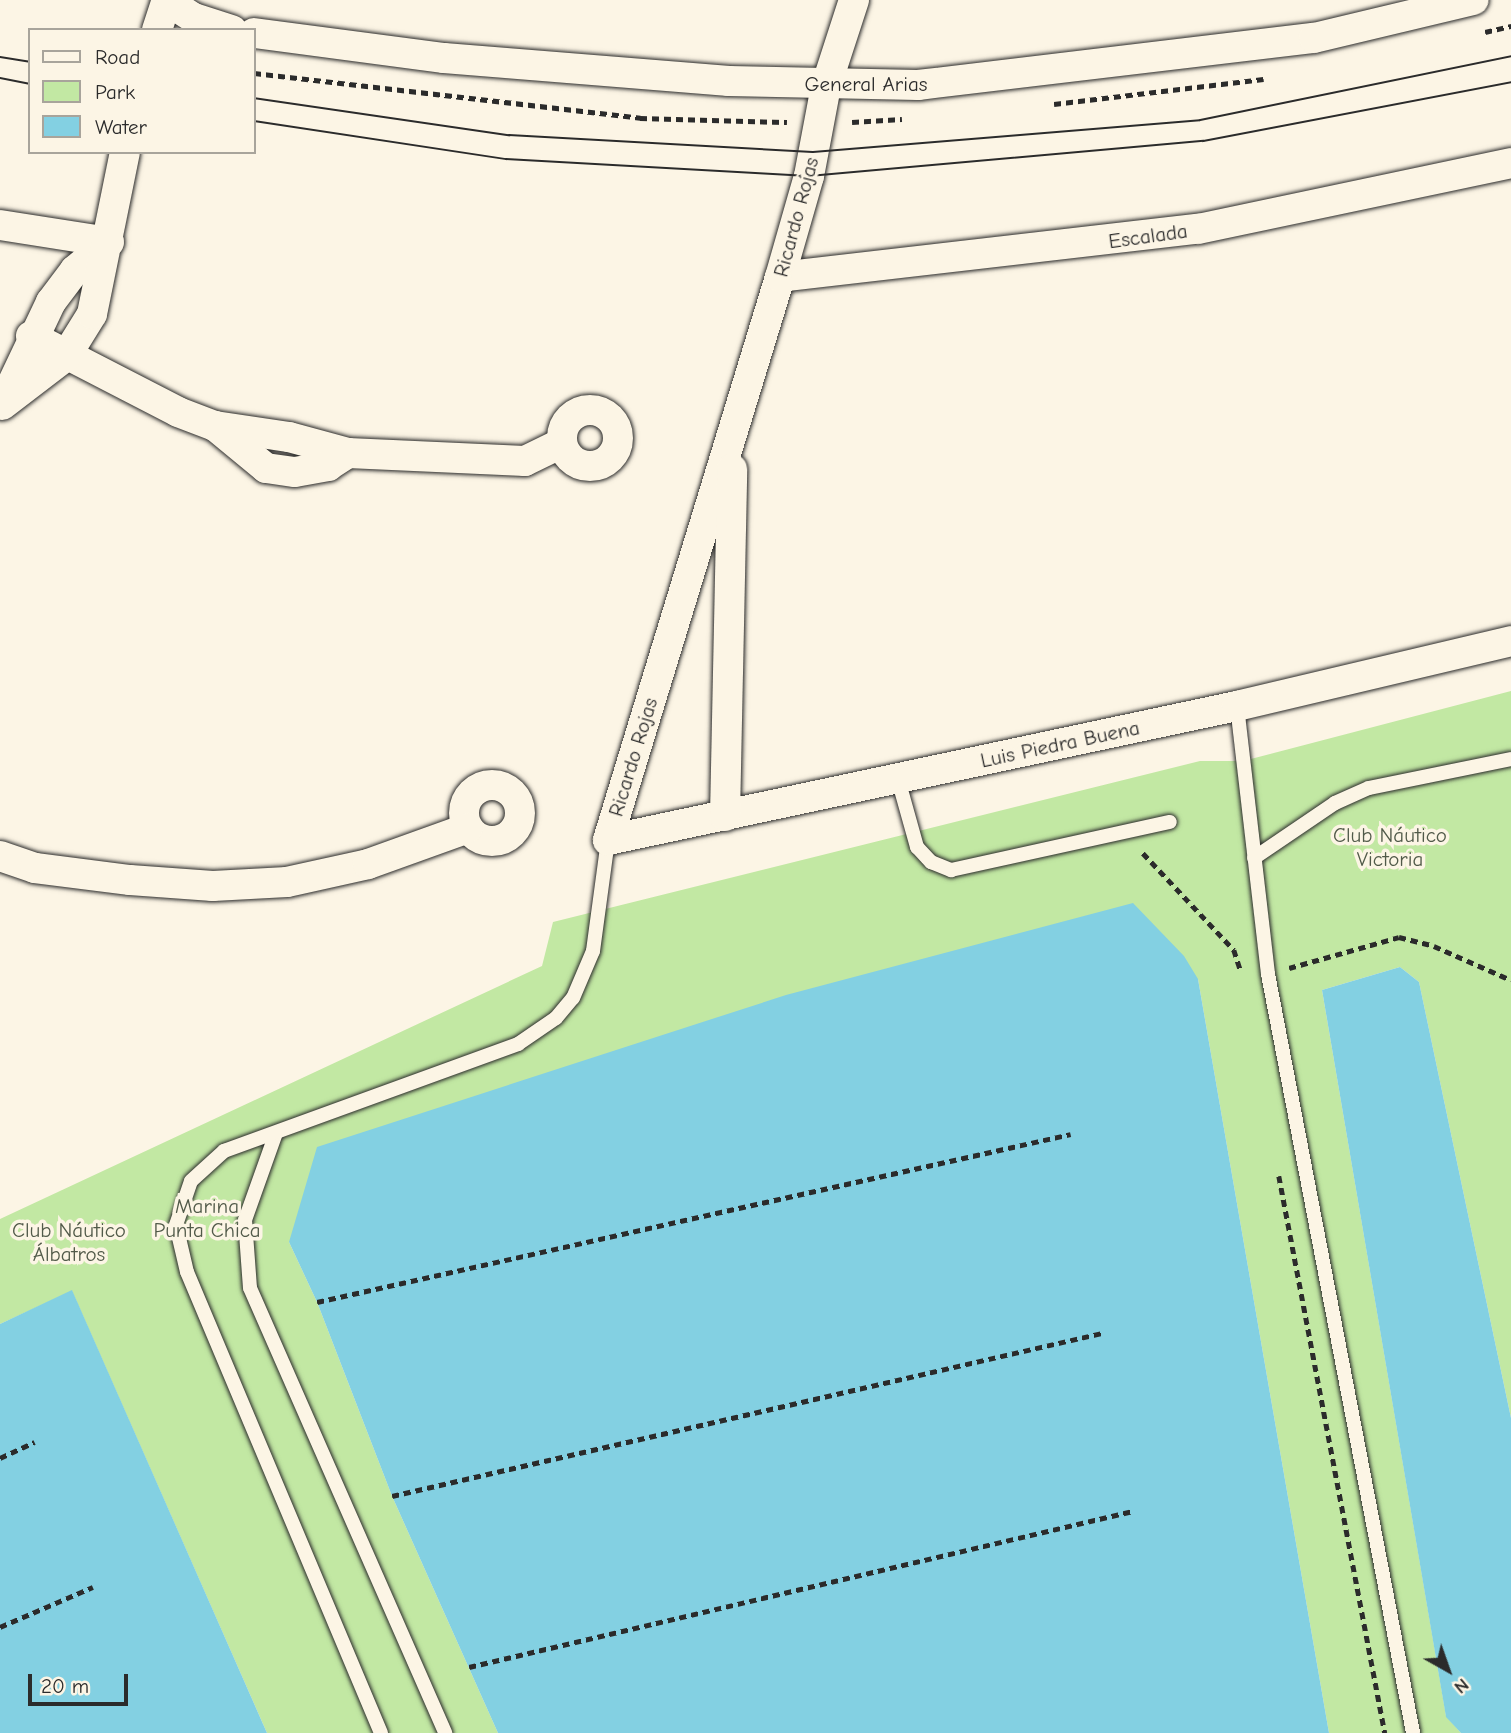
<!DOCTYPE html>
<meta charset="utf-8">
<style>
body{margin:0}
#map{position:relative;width:1511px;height:1733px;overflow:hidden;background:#fcf5e5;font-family:"Comic Neue",sans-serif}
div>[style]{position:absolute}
.green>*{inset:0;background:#c2e8a3}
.water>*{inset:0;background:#83d0e2}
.path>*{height:4.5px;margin-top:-2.25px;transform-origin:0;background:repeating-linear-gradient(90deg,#2b2b2b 0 7px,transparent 0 12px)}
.roads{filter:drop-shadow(0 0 2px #2b2b2b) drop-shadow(0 0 2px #2b2b2b)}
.service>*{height:14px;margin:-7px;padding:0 7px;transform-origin:7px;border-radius:7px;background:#fcf5e5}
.minor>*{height:30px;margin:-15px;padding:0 15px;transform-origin:15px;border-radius:15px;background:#fcf5e5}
.minor>.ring{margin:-15px;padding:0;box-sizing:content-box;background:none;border:30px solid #fcf5e5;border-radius:50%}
.tram>*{height:2px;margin:-1px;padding:0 1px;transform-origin:1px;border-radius:1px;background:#2b2b2b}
span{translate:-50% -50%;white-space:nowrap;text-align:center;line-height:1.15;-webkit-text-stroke:7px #fcf5e5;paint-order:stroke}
.street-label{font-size:21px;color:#2b2b2b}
.park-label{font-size:21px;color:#515a49}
.legend{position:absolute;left:28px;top:28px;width:228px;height:126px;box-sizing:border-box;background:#fcf5e5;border:2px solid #a8a49b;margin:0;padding:9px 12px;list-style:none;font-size:21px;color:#2b2b2b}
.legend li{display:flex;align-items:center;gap:14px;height:35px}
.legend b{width:35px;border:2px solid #a8a49b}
.north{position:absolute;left:1413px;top:1635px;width:70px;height:70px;-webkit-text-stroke:5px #fcf5e5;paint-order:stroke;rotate:140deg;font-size:19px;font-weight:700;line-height:28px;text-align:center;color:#2b2b2b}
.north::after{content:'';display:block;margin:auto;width:24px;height:32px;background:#2b2b2b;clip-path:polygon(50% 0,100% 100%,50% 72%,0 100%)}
.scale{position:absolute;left:28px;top:1674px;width:100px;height:32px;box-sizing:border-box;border:4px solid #2b2b2b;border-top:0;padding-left:9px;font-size:21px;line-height:24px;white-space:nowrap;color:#2b2b2b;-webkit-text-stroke:5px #fcf5e5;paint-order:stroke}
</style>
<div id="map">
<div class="green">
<i style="clip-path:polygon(1511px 691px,1511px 1418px,1419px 982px,1400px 967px,1322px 990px,1446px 1716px,1461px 1733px,1329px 1733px,1198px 979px,289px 1242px,317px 1302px,392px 1496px,498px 1733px,267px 1733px,72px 1291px,0 1324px,0 1219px,542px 966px,553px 922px,1200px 761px,1243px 761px)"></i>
</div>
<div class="water">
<i style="clip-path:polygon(1133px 903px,1184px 956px,1198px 979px,1329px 1733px,498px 1733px,392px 1496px,317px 1302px,289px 1242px,317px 1147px,786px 995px)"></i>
<i style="clip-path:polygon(1400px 967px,1419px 982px,1511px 1418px,1511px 1733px,1461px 1733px,1446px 1717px,1322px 990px)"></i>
<i style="clip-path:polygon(72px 1290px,267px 1733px,0 1733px,0 1324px)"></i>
</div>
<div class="path">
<i style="left:1485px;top:32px;width:27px;rotate:-13deg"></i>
<i style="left:254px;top:73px;width:389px;rotate:6.6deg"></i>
<i style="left:640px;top:118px;width:147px;rotate:1.6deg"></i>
<i style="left:1054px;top:104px;width:211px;rotate:-6.8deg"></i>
<i style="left:852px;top:122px;width:50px;rotate:-3.4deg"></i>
<i style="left:1143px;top:853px;width:133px;rotate:46.8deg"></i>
<i style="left:1234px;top:950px;width:23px;rotate:72deg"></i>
<i style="left:1289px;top:968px;width:114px;rotate:-15.7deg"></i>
<i style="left:1399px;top:937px;width:36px;rotate:14deg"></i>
<i style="left:1434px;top:946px;width:84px;rotate:23.8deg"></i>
<i style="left:1279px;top:1176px;width:567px;rotate:79.23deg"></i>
<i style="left:317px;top:1302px;width:772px;rotate:-12.56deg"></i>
<i style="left:0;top:1458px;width:38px;rotate:-25deg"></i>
<i style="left:392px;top:1496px;width:728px;rotate:-12.93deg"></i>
<i style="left:0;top:1627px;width:101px;rotate:-23.3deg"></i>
<i style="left:469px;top:1667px;width:682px;rotate:-13.22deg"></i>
</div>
<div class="roads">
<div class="service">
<i style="left:1237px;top:706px;width:270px;rotate:83.4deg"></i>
<i style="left:1268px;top:974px;width:773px;rotate:79.18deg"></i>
<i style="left:898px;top:779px;width:71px;rotate:74.4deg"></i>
<i style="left:917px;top:847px;width:21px;rotate:47deg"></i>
<i style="left:931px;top:862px;width:22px;rotate:22deg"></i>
<i style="left:951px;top:870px;width:224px;rotate:-12.4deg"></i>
<i style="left:1254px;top:858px;width:98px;rotate:-34.2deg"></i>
<i style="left:1335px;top:803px;width:37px;rotate:-24deg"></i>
<i style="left:1369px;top:788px;width:145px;rotate:-11.5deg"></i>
<i style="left:276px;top:1133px;width:92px;rotate:109.6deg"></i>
<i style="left:245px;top:1220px;width:68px;rotate:85.8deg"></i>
<i style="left:250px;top:1288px;width:486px;rotate:66.3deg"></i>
<i style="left:381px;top:1733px;width:500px;rotate:-112.82deg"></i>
<i style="left:187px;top:1272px;width:48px;rotate:-103.2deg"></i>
<i style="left:176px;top:1225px;width:46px;rotate:-71.2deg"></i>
<i style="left:191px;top:1181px;width:45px;rotate:-42.3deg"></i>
<i style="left:224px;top:1151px;width:313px;rotate:-20deg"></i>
<i style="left:518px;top:1044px;width:46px;rotate:-34.4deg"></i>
<i style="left:556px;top:1018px;width:26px;rotate:-50deg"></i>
<i style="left:573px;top:998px;width:51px;rotate:-66.9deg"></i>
<i style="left:593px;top:951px;width:112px;rotate:-82.3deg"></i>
</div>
<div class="minor">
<i style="left:166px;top:0;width:33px;rotate:33deg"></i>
<i style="left:194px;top:18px;width:40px;rotate:18deg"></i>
<i style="left:854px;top:0;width:90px;rotate:108deg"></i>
<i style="left:826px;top:86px;width:92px;rotate:100.7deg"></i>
<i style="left:809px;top:176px;width:105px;rotate:106deg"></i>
<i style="left:780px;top:277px;width:589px;rotate:106.99deg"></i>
<i style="left:608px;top:840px;width:643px;rotate:-12.03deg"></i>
<i style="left:1237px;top:706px;width:282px;rotate:-13.3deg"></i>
<i style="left:157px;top:30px;width:32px;rotate:-72deg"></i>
<i style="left:254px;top:33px;width:192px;rotate:7.5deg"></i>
<i style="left:444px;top:58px;width:286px;rotate:4.6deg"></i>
<i style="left:729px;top:81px;width:189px;rotate:1.2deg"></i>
<i style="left:918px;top:85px;width:399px;rotate:-6.8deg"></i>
<i style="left:1314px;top:38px;width:164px;rotate:-13.4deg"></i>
<i style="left:0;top:225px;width:110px;rotate:8.9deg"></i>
<i style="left:780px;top:277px;width:421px;rotate:-6.6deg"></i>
<i style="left:1198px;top:229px;width:320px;rotate:-11.9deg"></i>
<i style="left:31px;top:336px;width:165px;rotate:27.3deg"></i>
<i style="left:178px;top:412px;width:40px;rotate:21deg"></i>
<i style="left:215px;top:426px;width:75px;rotate:8.5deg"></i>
<i style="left:289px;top:437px;width:61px;rotate:15.2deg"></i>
<i style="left:348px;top:453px;width:177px;rotate:2.6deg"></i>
<i style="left:525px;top:461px;width:41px;rotate:-25.9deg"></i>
<i style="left:3px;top:403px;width:112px;rotate:-64.6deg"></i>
<i style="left:51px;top:302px;width:40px;rotate:-53deg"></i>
<i style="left:75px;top:270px;width:44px;rotate:-39.5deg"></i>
<i style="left:2px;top:405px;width:81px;rotate:-37.4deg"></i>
<i style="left:66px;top:356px;width:49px;rotate:-58.2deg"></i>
<i style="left:92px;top:314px;width:165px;rotate:-78.5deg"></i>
<i class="ring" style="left:562px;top:410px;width:26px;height:26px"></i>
<i style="left:215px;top:426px;width:66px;rotate:39.5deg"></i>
<i style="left:266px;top:468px;width:29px;rotate:8deg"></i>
<i style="left:295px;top:472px;width:34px;rotate:-10deg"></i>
<i style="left:328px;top:466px;width:24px;rotate:-33deg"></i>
<i class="ring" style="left:464px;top:785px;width:26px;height:26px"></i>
<i style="left:725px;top:816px;width:347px;rotate:-88.8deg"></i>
<i style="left:0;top:856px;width:37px;rotate:19deg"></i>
<i style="left:35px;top:868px;width:96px;rotate:7.2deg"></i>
<i style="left:130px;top:880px;width:83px;rotate:4.1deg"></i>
<i style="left:213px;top:886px;width:74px;rotate:-3.1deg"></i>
<i style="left:287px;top:882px;width:83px;rotate:-12.5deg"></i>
<i style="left:368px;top:864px;width:106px;rotate:-19.8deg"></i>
</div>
</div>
<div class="tram">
<i style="left:0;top:57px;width:30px;rotate:9deg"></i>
<i style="left:0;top:78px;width:31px;rotate:11deg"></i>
<i style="left:254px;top:98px;width:258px;rotate:8.3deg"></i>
<i style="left:509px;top:135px;width:304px;rotate:3.2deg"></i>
<i style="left:813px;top:152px;width:388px;rotate:-4.7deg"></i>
<i style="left:1200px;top:120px;width:318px;rotate:-11.6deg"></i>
<i style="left:254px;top:121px;width:255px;rotate:8.6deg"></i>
<i style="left:506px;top:159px;width:303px;rotate:3.2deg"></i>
<i style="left:809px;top:176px;width:396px;rotate:-5.1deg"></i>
<i style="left:1203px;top:141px;width:314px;rotate:-10.8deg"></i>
</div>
<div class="street-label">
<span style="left:866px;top:84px">General Arias</span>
<span style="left:796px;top:217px;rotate:-75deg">Ricardo Rojas</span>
<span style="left:1148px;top:236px;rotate:-8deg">Escalada</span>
<span style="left:1060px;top:744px;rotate:-12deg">Luis Piedra Buena</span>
<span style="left:633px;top:757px;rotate:-73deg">Ricardo Rojas</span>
</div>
<div class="park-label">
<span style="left:1390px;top:847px">Club Náutico<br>Victoria</span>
<span style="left:207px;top:1218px">Marina<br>Punta Chica</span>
<span style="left:69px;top:1242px">Club Náutico<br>Álbatros</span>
</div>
<ul class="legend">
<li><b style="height:9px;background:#fcf5e5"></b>Road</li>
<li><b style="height:19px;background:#c2e8a3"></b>Park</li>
<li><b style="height:19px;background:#83d0e2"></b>Water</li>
</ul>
<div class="north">N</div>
<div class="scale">20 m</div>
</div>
